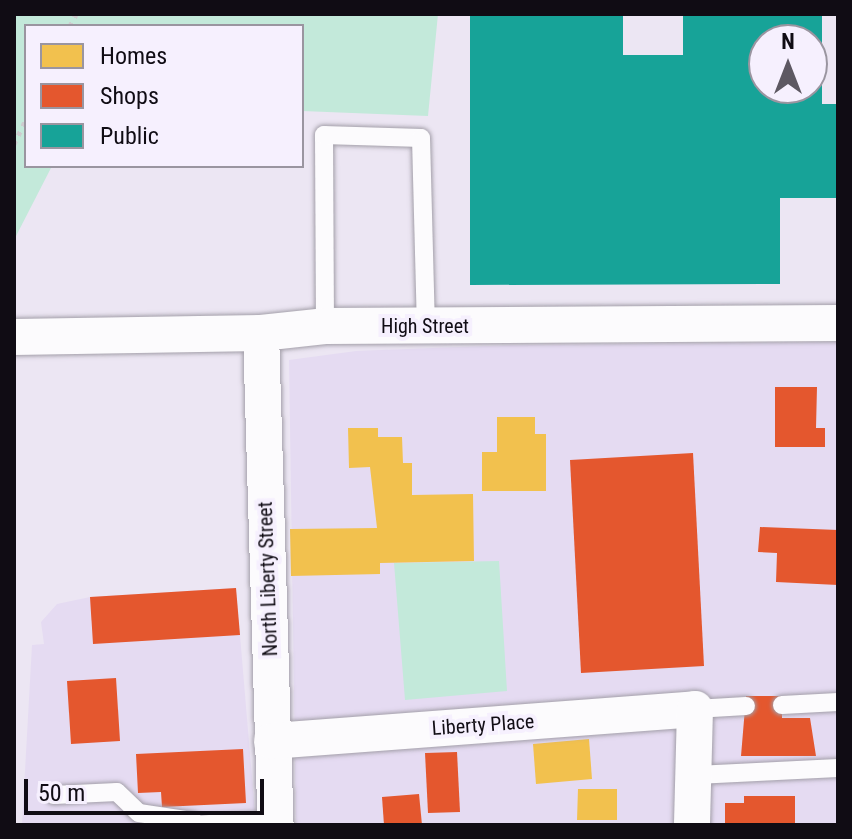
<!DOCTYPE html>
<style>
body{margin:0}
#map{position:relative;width:852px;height:839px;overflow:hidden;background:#ece6f3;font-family:"Roboto Condensed",sans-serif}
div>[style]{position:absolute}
.built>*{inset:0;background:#e5dbf2}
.green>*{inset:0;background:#c3e9da}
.homes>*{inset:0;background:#f2c14e}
.shops>*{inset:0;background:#e4572e}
.public>*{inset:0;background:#17a398}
.path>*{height:5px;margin-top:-2.5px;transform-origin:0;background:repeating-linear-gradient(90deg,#cdcccf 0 4px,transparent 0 10px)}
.roads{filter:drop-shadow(0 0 2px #a39fa9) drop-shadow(0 0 2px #a39fa9)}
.lane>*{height:18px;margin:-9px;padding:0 9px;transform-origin:9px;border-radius:9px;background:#fcfbfd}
.street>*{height:36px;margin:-18px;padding:0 18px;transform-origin:18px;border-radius:18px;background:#fcfbfd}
span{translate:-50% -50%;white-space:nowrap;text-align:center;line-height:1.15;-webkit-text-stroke:8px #f6f0fe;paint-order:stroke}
.street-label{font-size:20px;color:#100c14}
.frame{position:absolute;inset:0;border:16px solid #100c14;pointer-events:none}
.legend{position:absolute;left:24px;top:24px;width:280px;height:144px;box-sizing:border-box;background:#f6f0fe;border:2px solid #9a95a0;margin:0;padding:10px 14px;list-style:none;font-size:24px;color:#100c14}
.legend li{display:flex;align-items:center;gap:16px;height:40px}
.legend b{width:40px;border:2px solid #9a95a0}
.north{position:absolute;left:748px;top:24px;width:80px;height:80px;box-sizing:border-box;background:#f6f0fe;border:2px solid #9a95a0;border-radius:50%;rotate:0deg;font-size:22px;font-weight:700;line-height:32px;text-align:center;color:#100c14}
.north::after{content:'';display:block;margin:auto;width:28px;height:36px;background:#5d5862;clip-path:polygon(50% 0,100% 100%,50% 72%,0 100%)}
.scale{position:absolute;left:24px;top:779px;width:240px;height:36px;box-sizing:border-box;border:4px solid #100c14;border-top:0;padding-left:10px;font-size:24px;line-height:28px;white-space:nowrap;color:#100c14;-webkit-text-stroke:6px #f6f0fe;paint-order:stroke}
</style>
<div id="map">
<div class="built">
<i style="clip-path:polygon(838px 342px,838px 825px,296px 825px,289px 360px,356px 351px,510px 345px)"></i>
<i style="clip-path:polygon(236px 588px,256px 825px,22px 825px,32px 645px,44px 644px,41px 622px,57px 604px,90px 597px)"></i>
</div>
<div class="green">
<i style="clip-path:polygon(14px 14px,438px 14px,428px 116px,302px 111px,302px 26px,26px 26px,26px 166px,52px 166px,14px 240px)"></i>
<i style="clip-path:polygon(499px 561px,507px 691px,405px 700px,394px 563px)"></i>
</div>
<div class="homes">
<i style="clip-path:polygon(497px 417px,535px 417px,535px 434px,546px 434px,546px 491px,482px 491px,482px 452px,497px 452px)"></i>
<i style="clip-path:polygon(348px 428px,378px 428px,378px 437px,402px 437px,403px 463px,412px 463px,412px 495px,473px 494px,474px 561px,380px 563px,380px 574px,291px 576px,290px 529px,377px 528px,370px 467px,349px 468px)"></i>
<i style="clip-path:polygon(589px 739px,592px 779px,536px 784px,533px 744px)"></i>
<i style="clip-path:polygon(578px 789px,617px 789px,617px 820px,577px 820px)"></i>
</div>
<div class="shops">
<i style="clip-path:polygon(775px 387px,817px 387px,816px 428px,825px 428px,825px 447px,775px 447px)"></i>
<i style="clip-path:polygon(693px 453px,704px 666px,581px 673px,570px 460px)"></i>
<i style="clip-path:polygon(760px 527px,838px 530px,838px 585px,776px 582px,777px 553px,758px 552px)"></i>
<i style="clip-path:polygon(236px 588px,240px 635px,93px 644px,90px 597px)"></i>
<i style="clip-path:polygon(116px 678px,120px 741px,71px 744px,67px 681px)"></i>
<i style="clip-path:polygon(746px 696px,782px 696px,782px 718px,810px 718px,816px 756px,741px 756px)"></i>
<i style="clip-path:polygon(243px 749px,246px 803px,162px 807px,161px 792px,138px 793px,136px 754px)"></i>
<i style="clip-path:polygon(457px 752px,460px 812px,428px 813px,425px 753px)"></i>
<i style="clip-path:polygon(419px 794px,422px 825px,384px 825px,382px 797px)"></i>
<i style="clip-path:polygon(744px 796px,795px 796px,795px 825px,725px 825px,725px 803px,744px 803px)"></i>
</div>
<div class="public">
<i style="clip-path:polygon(evenodd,470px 14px,623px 14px,623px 55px,683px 55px,683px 14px,822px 14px,822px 104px,838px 104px,838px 198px,780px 198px,780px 284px,470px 285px,470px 14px,764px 40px,812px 40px,812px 88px,764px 88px,764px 40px)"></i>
</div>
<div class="path">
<i style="left:70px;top:26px;width:13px;rotate:-63deg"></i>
<i style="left:14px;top:144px;width:28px;rotate:-64deg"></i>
</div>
<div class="roads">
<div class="lane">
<i style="left:325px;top:326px;width:191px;rotate:-90.3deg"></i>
<i style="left:324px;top:135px;width:97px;rotate:1.8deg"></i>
<i style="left:421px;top:138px;width:188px;rotate:88.5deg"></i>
<i style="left:782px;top:705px;width:56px;rotate:-3.1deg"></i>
<i style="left:695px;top:709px;width:51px;rotate:-3.4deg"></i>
<i style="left:696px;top:775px;width:142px;rotate:-2.8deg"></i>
<i style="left:54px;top:795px;width:63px;rotate:-2.7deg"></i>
<i style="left:117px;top:792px;width:30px;rotate:44deg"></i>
<i style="left:139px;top:813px;width:55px;rotate:8.4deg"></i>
<i style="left:193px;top:825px;width:83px;rotate:-3.4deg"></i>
</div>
<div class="street">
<i style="left:261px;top:333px;width:492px;rotate:88.3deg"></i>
<i style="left:14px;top:337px;width:247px;rotate:-0.9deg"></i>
<i style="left:261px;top:333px;width:64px;rotate:-6.2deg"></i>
<i style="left:325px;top:326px;width:513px;rotate:-0.34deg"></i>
<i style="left:272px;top:741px;width:424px;rotate:-4.3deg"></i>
<i style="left:695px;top:709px;width:116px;rotate:91.5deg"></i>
</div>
</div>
<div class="street-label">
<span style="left:425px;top:326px">High Street</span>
<span style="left:268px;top:579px;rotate:-92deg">North Liberty Street</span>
<span style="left:483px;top:725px;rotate:-4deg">Liberty Place</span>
</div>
<div class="frame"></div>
<ul class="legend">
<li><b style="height:22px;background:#f2c14e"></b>Homes</li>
<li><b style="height:22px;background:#e4572e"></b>Shops</li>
<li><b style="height:22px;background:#17a398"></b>Public</li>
</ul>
<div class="north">N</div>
<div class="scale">50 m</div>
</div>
